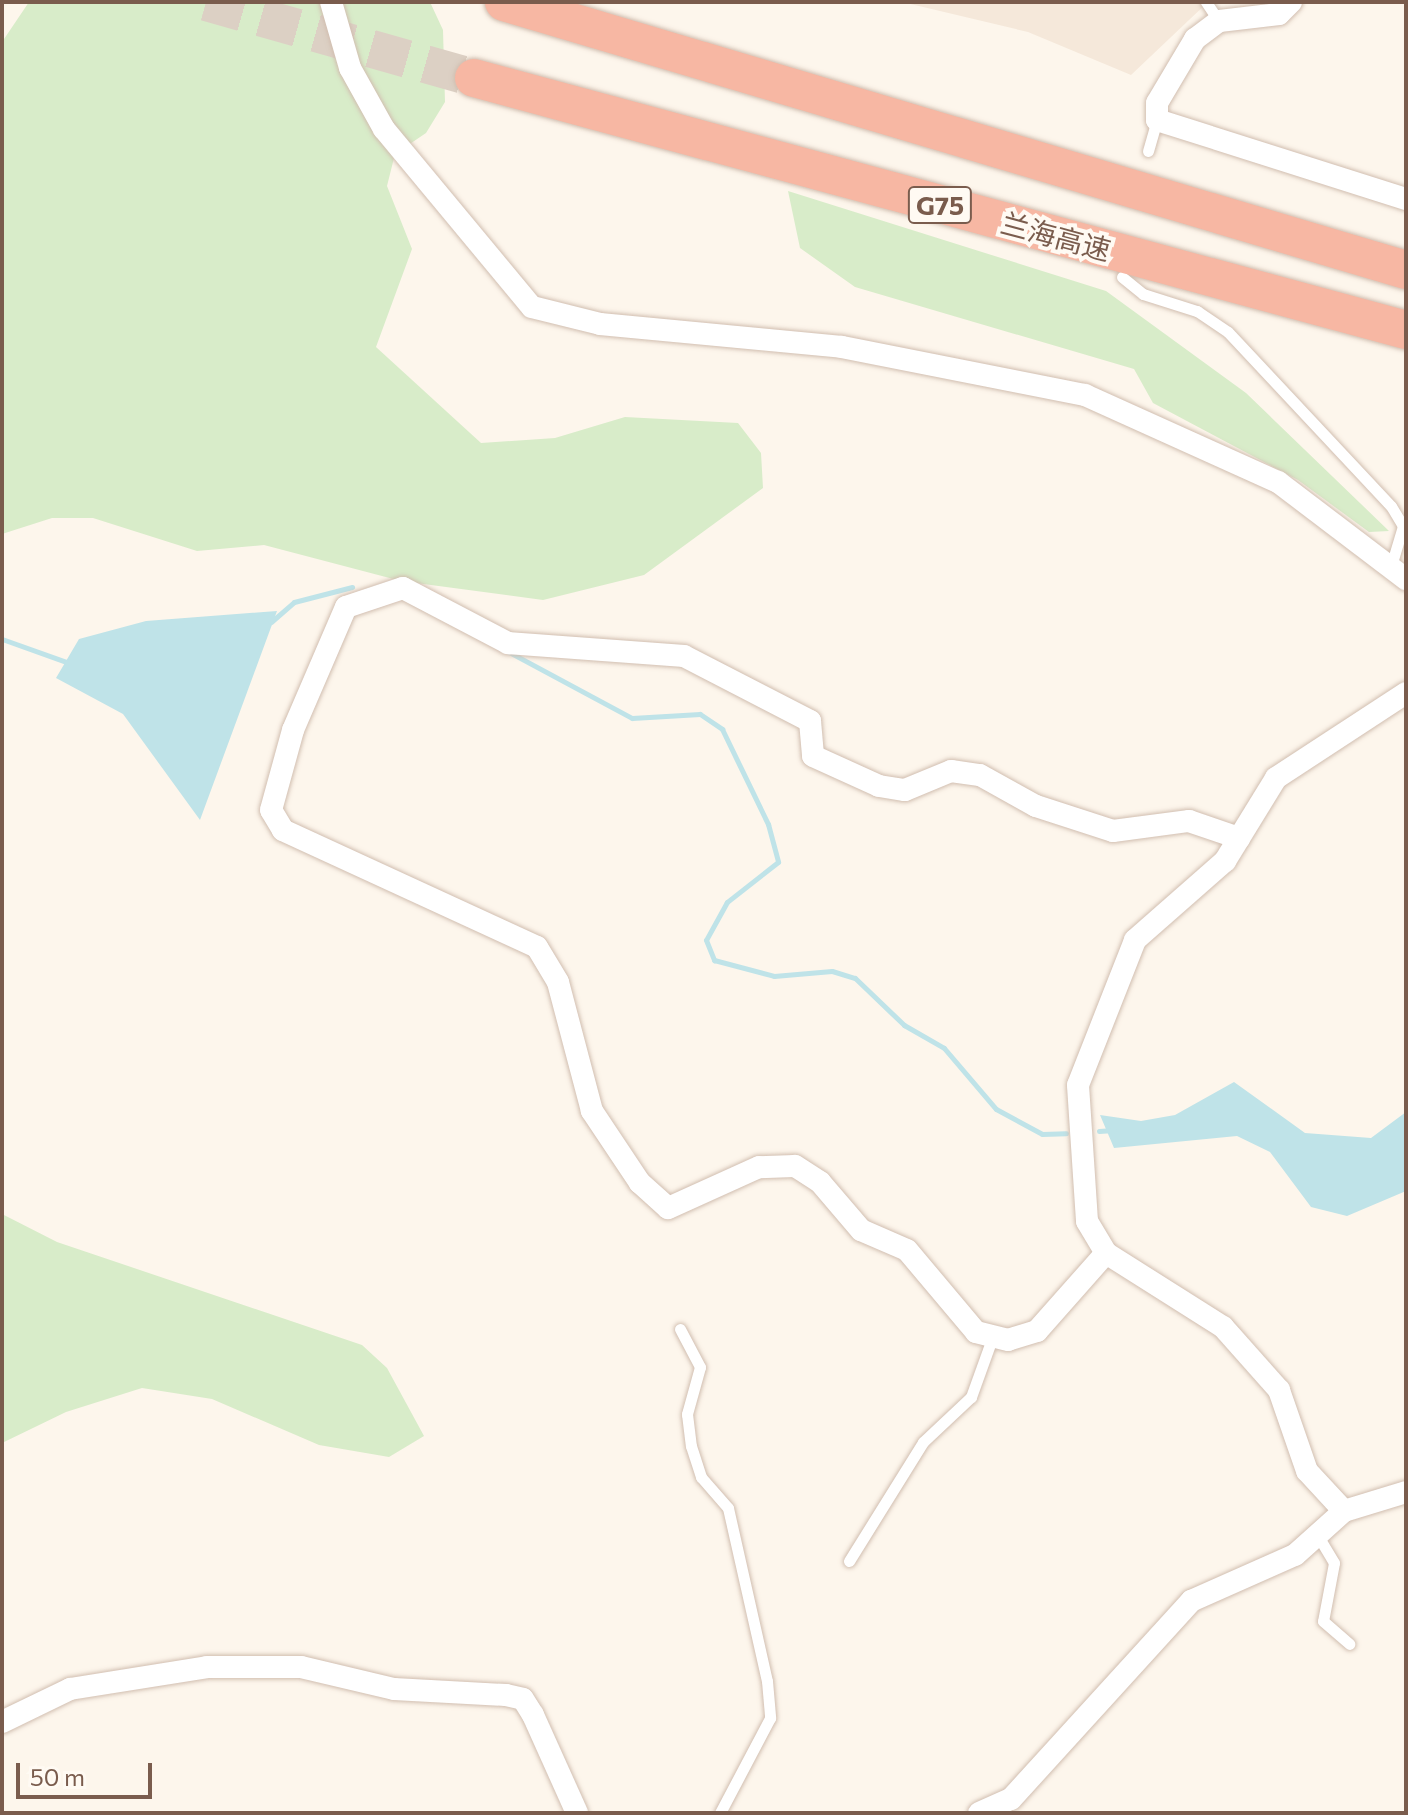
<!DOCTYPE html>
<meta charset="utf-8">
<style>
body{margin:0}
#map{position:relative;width:1408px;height:1815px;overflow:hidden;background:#fdf6ec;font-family:Commissioner,"Noto Sans SC",sans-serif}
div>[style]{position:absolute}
.residential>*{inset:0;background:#f5e8da}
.green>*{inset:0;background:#d8ecc9}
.water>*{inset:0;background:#bfe3e8}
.stream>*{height:5px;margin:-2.5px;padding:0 2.5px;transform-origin:2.5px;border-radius:2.5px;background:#bfe3e8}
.highway-tunnel>*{height:38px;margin-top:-19px;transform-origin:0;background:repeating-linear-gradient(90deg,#dcd0c4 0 38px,transparent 0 57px)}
.roads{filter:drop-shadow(0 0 2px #d1beb0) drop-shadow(0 0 2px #d1beb0)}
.lane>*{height:11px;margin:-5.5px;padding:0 5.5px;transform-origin:5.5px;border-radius:5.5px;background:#fff}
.street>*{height:22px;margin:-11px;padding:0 11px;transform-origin:11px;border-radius:11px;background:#fff}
.highway>*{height:38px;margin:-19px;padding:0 19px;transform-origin:19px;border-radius:19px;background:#f7b7a3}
span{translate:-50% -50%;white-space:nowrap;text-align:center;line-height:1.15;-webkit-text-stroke:8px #fffaf3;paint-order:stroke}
.shield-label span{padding:2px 6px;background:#fffaf3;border:2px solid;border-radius:6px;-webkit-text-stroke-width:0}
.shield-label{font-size:26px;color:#7a5c4d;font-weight:700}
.street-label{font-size:28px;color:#7a5c4d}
.frame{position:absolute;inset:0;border:4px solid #7a5c4d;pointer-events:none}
.scale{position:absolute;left:16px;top:1763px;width:136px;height:36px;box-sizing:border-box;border:4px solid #7a5c4d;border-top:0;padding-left:10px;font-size:24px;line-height:28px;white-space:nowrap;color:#7a5c4d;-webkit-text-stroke:6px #fffaf3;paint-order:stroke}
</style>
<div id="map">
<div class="residential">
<i style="clip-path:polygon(902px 2px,1208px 2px,1131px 75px,1028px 32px)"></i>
</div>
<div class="green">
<i style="clip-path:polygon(29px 2px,430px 2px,443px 30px,445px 102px,426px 133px,395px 154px,387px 186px,412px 249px,376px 347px,481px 443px,555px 438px,625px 417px,738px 423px,761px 453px,763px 488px,644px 575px,543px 600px,401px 581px,264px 545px,197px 551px,93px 518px,52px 518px,2px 534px,2px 42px)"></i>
<i style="clip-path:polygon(788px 191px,1106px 291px,1246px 393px,1389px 531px,1369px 532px,1298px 480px,1153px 403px,1134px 369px,855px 287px,800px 248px)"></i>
<i style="clip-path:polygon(2px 1214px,57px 1242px,362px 1345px,387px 1368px,424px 1436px,389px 1457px,319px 1445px,212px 1399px,142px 1388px,66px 1412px,2px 1443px)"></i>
</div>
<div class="water">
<i style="clip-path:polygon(277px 611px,200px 820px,123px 714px,56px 678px,79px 639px,146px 621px)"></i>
<i style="clip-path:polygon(1234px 1082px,1305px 1133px,1371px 1138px,1406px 1112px,1406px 1191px,1347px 1216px,1311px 1207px,1270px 1152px,1237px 1136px,1114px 1148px,1100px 1115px,1141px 1121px,1175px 1115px)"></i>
</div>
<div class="stream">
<i style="left:271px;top:622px;width:30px;rotate:-41deg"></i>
<i style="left:294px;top:602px;width:60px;rotate:-14.5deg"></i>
<i style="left:2px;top:639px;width:71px;rotate:19.7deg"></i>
<i style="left:507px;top:651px;width:142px;rotate:28.2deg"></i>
<i style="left:632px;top:718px;width:68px;rotate:-3.4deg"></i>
<i style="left:700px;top:714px;width:27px;rotate:34deg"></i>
<i style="left:722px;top:729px;width:106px;rotate:64.2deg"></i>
<i style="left:768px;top:824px;width:39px;rotate:75deg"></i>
<i style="left:778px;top:862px;width:65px;rotate:141.9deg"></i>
<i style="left:727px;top:902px;width:43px;rotate:118.9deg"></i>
<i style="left:706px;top:940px;width:22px;rotate:68deg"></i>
<i style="left:714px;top:960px;width:62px;rotate:14.9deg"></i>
<i style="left:774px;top:976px;width:58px;rotate:-4.9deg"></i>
<i style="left:832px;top:971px;width:24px;rotate:17deg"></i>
<i style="left:855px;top:978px;width:68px;rotate:43.8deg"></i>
<i style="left:904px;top:1025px;width:46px;rotate:29.9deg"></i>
<i style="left:944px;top:1048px;width:80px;rotate:49.6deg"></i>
<i style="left:996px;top:1109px;width:52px;rotate:28.5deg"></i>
<i style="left:1042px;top:1134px;width:24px;rotate:-2deg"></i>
<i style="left:1099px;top:1131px;width:15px;rotate:-4deg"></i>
</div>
<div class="highway-tunnel">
<i style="left:206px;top:2px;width:279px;rotate:15.8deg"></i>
</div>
<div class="roads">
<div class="lane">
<i style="left:1206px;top:2px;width:23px;rotate:56deg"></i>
<i style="left:1148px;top:151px;width:32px;rotate:-74deg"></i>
<i style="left:1122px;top:277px;width:27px;rotate:39deg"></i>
<i style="left:1143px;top:294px;width:57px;rotate:17.5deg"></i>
<i style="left:1197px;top:311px;width:37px;rotate:34deg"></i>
<i style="left:1228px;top:332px;width:238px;rotate:46.9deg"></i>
<i style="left:1391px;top:506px;width:23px;rotate:59deg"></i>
<i style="left:1403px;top:526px;width:42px;rotate:106.7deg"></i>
<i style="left:680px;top:1329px;width:43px;rotate:62.2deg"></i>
<i style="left:700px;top:1367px;width:49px;rotate:105.5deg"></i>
<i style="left:687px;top:1414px;width:32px;rotate:83deg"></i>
<i style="left:691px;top:1446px;width:33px;rotate:72deg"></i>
<i style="left:701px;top:1477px;width:41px;rotate:48.9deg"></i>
<i style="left:728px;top:1508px;width:177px;rotate:77.3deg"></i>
<i style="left:767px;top:1681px;width:37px;rotate:85deg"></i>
<i style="left:770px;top:1718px;width:107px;rotate:117.8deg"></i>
<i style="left:1318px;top:1536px;width:31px;rotate:59deg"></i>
<i style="left:1334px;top:1563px;width:59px;rotate:100.7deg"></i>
<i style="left:1323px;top:1621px;width:35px;rotate:41deg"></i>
<i style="left:849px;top:1561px;width:140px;rotate:-58.1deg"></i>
<i style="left:923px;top:1442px;width:66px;rotate:-43.2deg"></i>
<i style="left:971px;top:1397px;width:65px;rotate:-70.2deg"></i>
</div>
<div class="street">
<i style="left:331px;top:2px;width:69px;rotate:73.9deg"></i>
<i style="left:350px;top:68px;width:70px;rotate:60.9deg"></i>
<i style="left:384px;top:129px;width:231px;rotate:50.3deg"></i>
<i style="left:532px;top:307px;width:70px;rotate:14deg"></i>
<i style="left:600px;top:324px;width:243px;rotate:5.4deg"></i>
<i style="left:842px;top:347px;width:248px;rotate:11.2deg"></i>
<i style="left:1085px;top:395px;width:212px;rotate:24.3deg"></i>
<i style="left:1278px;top:482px;width:161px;rotate:37.2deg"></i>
<i style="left:1291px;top:2px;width:17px;rotate:135deg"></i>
<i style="left:1279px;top:14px;width:60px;rotate:173.3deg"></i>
<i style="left:1219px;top:21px;width:30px;rotate:143deg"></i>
<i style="left:1195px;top:39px;width:74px;rotate:120.7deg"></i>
<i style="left:1157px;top:103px;width:17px;rotate:90deg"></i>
<i style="left:1157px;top:120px;width:261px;rotate:17.6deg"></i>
<i style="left:1106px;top:1253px;width:104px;rotate:131.5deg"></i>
<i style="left:1037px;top:1331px;width:30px;rotate:163deg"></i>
<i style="left:1008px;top:1340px;width:33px;rotate:-166deg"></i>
<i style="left:976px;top:1332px;width:107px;rotate:-130.1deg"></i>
<i style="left:907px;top:1250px;width:50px;rotate:-156.5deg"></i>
<i style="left:861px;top:1230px;width:63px;rotate:-130.5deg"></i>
<i style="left:820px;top:1182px;width:30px;rotate:-147deg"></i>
<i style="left:795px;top:1166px;width:36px;rotate:178deg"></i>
<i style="left:759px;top:1167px;width:100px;rotate:155.7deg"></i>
<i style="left:668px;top:1208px;width:38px;rotate:-138deg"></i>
<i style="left:640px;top:1183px;width:87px;rotate:-123.7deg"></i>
<i style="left:592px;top:1111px;width:133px;rotate:-104.8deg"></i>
<i style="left:558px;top:982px;width:41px;rotate:-121deg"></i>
<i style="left:537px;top:947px;width:280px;rotate:-155.3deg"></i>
<i style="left:283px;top:830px;width:23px;rotate:-121deg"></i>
<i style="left:271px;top:810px;width:83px;rotate:-74.6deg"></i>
<i style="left:293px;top:730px;width:134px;rotate:-66.7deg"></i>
<i style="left:346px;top:607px;width:60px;rotate:-18.4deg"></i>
<i style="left:403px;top:588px;width:119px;rotate:27.6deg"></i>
<i style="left:508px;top:643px;width:176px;rotate:4.2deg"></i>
<i style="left:684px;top:656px;width:142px;rotate:27.3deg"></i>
<i style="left:810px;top:721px;width:35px;rotate:85deg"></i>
<i style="left:813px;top:756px;width:72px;rotate:24.4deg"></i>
<i style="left:879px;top:786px;width:26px;rotate:9deg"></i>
<i style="left:905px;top:790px;width:50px;rotate:-22.4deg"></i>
<i style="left:951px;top:771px;width:29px;rotate:8deg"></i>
<i style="left:980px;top:775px;width:64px;rotate:29deg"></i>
<i style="left:1036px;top:806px;width:81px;rotate:18deg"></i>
<i style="left:1113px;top:831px;width:77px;rotate:-7.5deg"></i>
<i style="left:1189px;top:821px;width:53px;rotate:18.8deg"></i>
<i style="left:1344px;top:1511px;width:54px;rotate:-132.8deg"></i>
<i style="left:1307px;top:1471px;width:86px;rotate:-109.1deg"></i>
<i style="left:1279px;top:1390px;width:84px;rotate:-131.6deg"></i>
<i style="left:1223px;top:1327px;width:138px;rotate:-147.7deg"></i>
<i style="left:1106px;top:1253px;width:37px;rotate:-121deg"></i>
<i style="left:1087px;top:1221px;width:136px;rotate:-93.8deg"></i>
<i style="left:1078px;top:1085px;width:156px;rotate:-68.5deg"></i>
<i style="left:1135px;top:940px;width:120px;rotate:-41.3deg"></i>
<i style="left:1225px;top:861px;width:97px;rotate:-58.4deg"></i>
<i style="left:1276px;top:778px;width:155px;rotate:-33.2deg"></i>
<i style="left:2px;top:1722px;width:76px;rotate:-25.9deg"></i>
<i style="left:70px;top:1689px;width:139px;rotate:-9.1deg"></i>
<i style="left:207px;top:1667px;width:94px"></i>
<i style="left:301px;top:1667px;width:96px;rotate:13.3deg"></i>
<i style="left:394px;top:1689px;width:112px;rotate:3.1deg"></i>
<i style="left:506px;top:1695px;width:17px;rotate:13deg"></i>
<i style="left:523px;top:1699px;width:19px;rotate:58deg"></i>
<i style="left:533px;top:1715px;width:107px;rotate:65.8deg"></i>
<i style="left:979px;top:1813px;width:35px;rotate:-24deg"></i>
<i style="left:1011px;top:1799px;width:268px;rotate:-47.7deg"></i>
<i style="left:1191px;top:1601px;width:114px;rotate:-23.9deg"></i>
<i style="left:1295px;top:1555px;width:66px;rotate:-41.9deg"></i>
<i style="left:1344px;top:1511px;width:65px;rotate:-17deg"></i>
</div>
<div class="highway">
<i style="left:504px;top:2px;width:941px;rotate:16.55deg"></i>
<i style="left:474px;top:78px;width:965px;rotate:15.13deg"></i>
</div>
</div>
<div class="shield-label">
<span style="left:940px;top:205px">G75</span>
</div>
<div class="street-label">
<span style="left:1056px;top:236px;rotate:15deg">兰海高速</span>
</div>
<div class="frame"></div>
<div class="scale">50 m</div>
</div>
